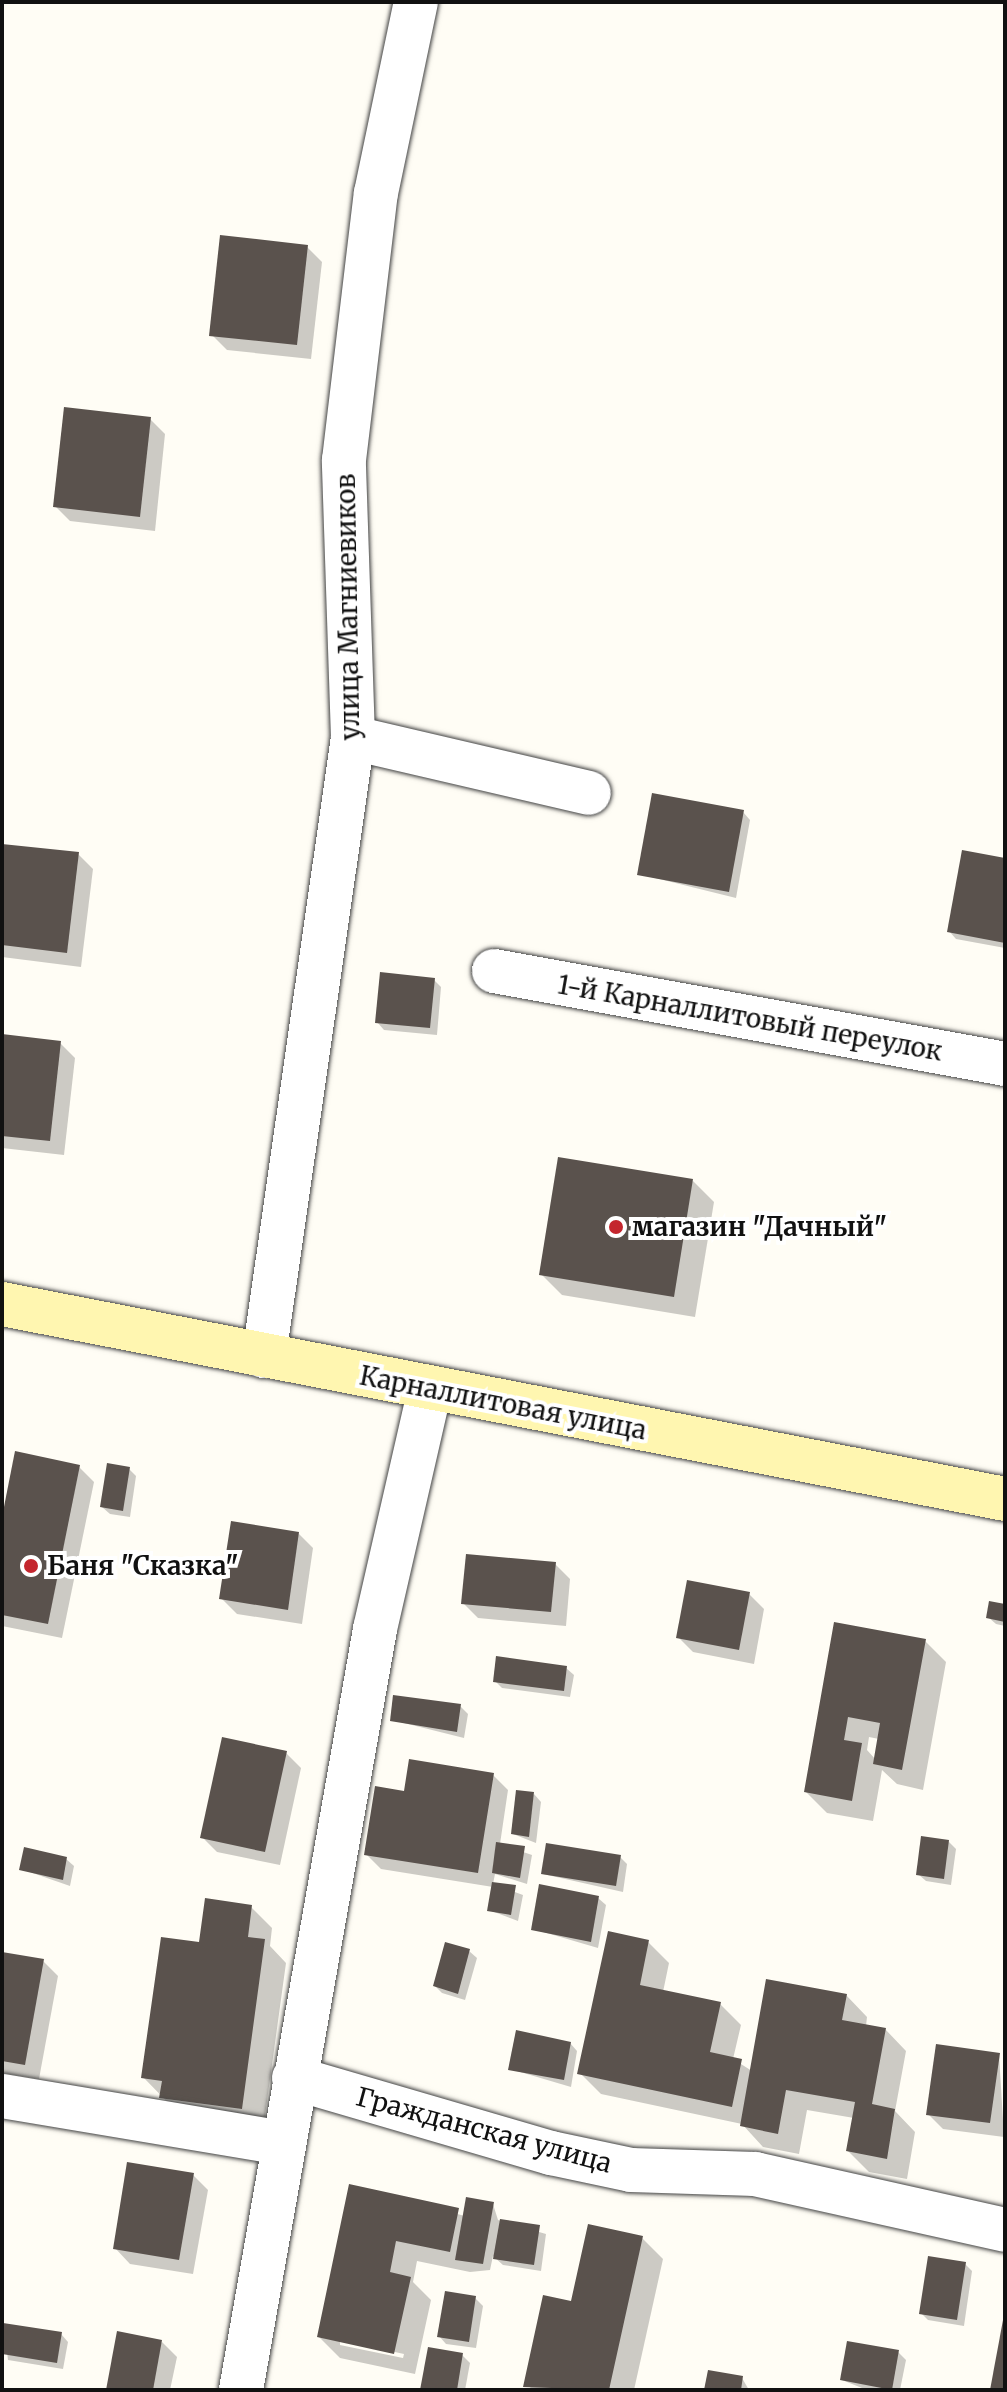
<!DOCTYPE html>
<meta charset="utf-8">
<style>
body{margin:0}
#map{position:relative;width:1007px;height:2392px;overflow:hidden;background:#fffdf5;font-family:Merriweather,serif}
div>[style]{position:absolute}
.shadow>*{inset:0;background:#0003}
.building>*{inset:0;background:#5a524d}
.roads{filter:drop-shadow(0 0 2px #444) drop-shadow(0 0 2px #444)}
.street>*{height:44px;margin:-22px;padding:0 22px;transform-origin:22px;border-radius:22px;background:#fff}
.secondary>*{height:44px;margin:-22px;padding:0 22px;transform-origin:22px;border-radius:22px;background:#fff6b0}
.dots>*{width:22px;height:22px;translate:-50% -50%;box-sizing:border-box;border:4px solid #fff;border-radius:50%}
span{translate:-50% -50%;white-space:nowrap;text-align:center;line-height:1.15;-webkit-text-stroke:8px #fff;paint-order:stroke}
.street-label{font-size:26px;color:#111}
.poi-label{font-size:26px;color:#111;font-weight:700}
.left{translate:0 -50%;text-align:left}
.frame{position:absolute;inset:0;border:4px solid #111;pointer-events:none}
</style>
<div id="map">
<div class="shadow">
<i style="clip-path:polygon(307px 247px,322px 262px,311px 359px,227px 350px,212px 335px)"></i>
<i style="clip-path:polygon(150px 419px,165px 434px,155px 531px,70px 521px,55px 506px)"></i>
<i style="clip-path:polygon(743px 812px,750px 820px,736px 898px,639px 874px)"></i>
<i style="clip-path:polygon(2px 846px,78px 854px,93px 869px,81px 967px,2px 957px)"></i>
<i style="clip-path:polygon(1005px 860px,1005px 948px,956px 939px,949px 931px)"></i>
<i style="clip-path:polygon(434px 980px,441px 987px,437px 1035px,384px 1030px,377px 1022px)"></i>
<i style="clip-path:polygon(2px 1036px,60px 1043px,75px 1058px,64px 1155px,2px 1148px)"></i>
<i style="clip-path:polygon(693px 1181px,714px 1202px,695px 1317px,562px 1295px,541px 1274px)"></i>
<i style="clip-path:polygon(79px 1467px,94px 1482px,62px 1638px,2px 1626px,2px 1527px)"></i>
<i style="clip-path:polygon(129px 1469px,136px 1476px,130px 1517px,110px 1514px,102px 1507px)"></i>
<i style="clip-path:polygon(298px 1533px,313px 1548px,302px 1624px,237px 1614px,222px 1599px)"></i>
<i style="clip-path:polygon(555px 1564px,570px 1579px,566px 1626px,478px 1618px,463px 1603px)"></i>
<i style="clip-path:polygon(749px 1594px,764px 1609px,754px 1664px,693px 1652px,678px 1637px)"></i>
<i style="clip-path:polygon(1005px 1606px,1005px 1626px,996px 1624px,988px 1617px)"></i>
<i style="clip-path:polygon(evenodd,836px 1624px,925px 1641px,946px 1662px,923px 1790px,897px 1784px,882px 1770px,873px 1821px,827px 1813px,806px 1792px,836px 1624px,869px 1737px,879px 1739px,876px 1760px,867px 1750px,869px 1737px)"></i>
<i style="clip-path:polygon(566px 1668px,574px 1675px,570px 1697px,502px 1688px,495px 1681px)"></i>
<i style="clip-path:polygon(460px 1706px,468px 1714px,464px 1738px,392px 1720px)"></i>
<i style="clip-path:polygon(286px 1753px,301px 1768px,280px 1865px,217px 1852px,202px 1837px)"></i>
<i style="clip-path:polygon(493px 1775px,508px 1790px,500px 1844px,532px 1855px,527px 1884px,495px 1874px,493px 1884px,523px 1895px,518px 1921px,489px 1910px,493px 1887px,381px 1869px,366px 1854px,405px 1793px)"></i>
<i style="clip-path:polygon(534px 1794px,541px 1802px,536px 1843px,513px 1834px)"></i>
<i style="clip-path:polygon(948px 1841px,956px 1849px,951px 1885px,926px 1881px,918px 1874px)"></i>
<i style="clip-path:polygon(620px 1857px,627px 1864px,623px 1892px,543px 1874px)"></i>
<i style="clip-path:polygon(66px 1859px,74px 1866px,70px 1886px,21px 1869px)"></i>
<i style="clip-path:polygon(598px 1898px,606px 1905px,598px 1948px,533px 1929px)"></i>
<i style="clip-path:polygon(251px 1907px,272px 1928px,270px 1946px,286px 1963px,263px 2130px,183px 2118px,143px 2077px,201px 1944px)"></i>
<i style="clip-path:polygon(648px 1942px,669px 1963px,663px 1992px,720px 2004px,741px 2025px,733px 2059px,752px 2071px,846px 1995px,867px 2017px,866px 2026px,885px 2029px,906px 2051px,895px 2111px,915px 2132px,907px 2179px,869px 2172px,848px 2151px,854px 2118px,807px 2110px,799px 2154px,763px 2147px,742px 2124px,601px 2094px,580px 2073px)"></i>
<i style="clip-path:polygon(469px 1951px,477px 1958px,465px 2000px,442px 1993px,435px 1986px)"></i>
<i style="clip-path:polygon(2px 1954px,43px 1961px,58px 1976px,39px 2079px,2px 2073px)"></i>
<i style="clip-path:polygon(570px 2043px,577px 2051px,571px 2087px,510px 2069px)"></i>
<i style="clip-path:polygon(999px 2054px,1004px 2137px,943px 2129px,928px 2114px)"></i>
<i style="clip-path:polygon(193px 2175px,208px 2190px,193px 2274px,130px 2264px,115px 2248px)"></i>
<i style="clip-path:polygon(evenodd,350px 2186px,465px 2216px,493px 2204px,498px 2220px,546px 2234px,541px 2271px,503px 2265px,493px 2256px,490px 2270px,470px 2272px,417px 2261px,413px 2282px,431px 2300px,415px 2374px,340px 2358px,319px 2337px,350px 2186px,340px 2340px,404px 2354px,403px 2358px,340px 2345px,340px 2340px)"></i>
<i style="clip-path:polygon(642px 2238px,663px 2259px,634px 2390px,529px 2390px,573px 2304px)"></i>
<i style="clip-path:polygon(965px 2264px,972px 2271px,964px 2326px,928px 2320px,921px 2313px)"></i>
<i style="clip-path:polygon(475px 2298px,483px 2306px,476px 2348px,446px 2344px,439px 2336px)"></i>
<i style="clip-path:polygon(1005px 2323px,1005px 2390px,992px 2390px)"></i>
<i style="clip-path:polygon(4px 2326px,61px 2334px,68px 2342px,63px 2369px,8px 2360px)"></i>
<i style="clip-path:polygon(162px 2342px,177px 2357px,170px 2390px,108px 2390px)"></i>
<i style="clip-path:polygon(898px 2352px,906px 2360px,900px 2390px,867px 2390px,842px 2380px)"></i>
<i style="clip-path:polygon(462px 2355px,470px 2363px,465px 2390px,422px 2390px)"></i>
<i style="clip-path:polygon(742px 2378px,749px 2390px,706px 2390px)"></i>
</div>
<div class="building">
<i style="clip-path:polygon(220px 235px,308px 245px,297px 345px,209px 336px)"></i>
<i style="clip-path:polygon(64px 407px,151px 417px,140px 517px,53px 507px)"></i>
<i style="clip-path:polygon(652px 793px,744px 810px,729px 892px,637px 875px)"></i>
<i style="clip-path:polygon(2px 844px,79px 852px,67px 953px,2px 945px)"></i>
<i style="clip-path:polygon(962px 850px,1005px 858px,1005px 943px,947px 932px)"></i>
<i style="clip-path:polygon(380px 972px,435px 978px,430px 1028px,375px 1023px)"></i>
<i style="clip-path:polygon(2px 1034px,61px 1041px,50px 1141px,2px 1136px)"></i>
<i style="clip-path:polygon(558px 1157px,693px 1179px,674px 1297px,539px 1275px)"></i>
<i style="clip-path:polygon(15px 1451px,80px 1465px,48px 1624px,2px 1615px,2px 1517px)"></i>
<i style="clip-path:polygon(107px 1463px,130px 1467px,123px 1511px,100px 1507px)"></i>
<i style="clip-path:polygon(231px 1521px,299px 1532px,288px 1610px,219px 1599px)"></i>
<i style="clip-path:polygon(466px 1554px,556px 1562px,551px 1612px,461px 1604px)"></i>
<i style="clip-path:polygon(687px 1580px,750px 1592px,739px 1650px,676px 1638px)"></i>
<i style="clip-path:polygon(989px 1601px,1005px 1604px,1005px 1622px,986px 1618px)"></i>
<i style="clip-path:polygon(834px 1622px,926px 1639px,902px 1770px,873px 1764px,880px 1723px,848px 1717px,844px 1740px,862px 1743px,852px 1801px,804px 1792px)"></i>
<i style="clip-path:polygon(496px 1656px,567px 1666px,564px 1691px,493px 1682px)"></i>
<i style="clip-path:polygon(393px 1695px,461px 1704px,457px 1732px,390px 1721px)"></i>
<i style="clip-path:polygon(222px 1737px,287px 1751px,265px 1852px,200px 1838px)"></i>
<i style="clip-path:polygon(409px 1759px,494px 1773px,478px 1873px,364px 1855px,375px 1786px,404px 1791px)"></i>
<i style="clip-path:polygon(516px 1790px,534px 1792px,529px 1837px,511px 1834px)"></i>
<i style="clip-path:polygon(921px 1836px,949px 1840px,944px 1879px,916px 1875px)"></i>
<i style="clip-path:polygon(496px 1842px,525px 1846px,520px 1878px,492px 1873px)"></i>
<i style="clip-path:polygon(546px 1843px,621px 1855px,616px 1886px,541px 1874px)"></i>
<i style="clip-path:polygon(24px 1847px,67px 1857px,63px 1880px,19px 1870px)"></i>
<i style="clip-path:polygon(492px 1882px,516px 1885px,511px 1915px,487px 1911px)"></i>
<i style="clip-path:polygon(539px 1884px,599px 1896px,591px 1942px,531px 1930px)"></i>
<i style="clip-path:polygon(205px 1898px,252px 1905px,248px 1937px,265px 1939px,242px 2109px,159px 2098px,162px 2081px,141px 2078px,161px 1937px,199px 1942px)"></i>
<i style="clip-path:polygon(608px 1931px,649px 1940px,640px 1985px,721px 2002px,710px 2052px,742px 2059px,732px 2107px,577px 2074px)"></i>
<i style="clip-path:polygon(445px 1942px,470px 1949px,458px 1994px,433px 1986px)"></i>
<i style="clip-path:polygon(2px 1952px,44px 1959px,25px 2065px,2px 2061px)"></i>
<i style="clip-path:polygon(766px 1979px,847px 1994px,842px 2020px,886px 2028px,872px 2104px,895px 2109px,887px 2159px,846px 2151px,855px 2102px,786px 2090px,778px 2134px,740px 2126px)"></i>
<i style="clip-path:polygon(516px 2030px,571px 2042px,564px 2080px,508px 2070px)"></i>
<i style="clip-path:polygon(936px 2044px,1000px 2053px,990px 2123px,926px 2115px)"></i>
<i style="clip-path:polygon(127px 2162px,194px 2173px,179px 2260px,113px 2249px)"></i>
<i style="clip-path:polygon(349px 2184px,459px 2208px,450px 2252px,396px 2241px,390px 2272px,411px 2277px,394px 2354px,317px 2337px)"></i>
<i style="clip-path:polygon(466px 2197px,494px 2202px,483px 2264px,455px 2260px)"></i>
<i style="clip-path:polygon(500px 2219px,540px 2225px,534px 2265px,493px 2259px)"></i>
<i style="clip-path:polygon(588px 2224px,643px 2236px,609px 2390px,523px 2387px,543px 2295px,571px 2301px)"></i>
<i style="clip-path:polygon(928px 2256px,966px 2262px,957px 2320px,919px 2314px)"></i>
<i style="clip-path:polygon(445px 2291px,476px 2296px,469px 2342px,437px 2337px)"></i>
<i style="clip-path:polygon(1003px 2320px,1005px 2390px,990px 2390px)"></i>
<i style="clip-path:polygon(3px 2323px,62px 2332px,57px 2363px,2px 2354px)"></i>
<i style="clip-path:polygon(117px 2331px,162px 2340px,153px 2390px,106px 2390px)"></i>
<i style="clip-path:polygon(847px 2341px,899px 2350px,892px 2390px,840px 2380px)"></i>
<i style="clip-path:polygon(428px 2347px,463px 2353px,457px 2390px,420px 2390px)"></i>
<i style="clip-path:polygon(708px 2370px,743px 2376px,741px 2390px,704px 2390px)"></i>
</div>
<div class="roads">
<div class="street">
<i style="left:353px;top:738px;width:242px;rotate:13.1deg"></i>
<i style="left:494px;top:971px;width:519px;rotate:10.31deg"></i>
<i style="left:264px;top:1356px;width:624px;rotate:-81.81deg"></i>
<i style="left:353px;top:738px;width:278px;rotate:-91.9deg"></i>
<i style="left:344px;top:460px;width:269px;rotate:-83.2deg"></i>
<i style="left:376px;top:193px;width:195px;rotate:-78.2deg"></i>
<i style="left:294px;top:2078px;width:268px;rotate:16.3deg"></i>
<i style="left:551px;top:2153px;width:82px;rotate:12deg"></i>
<i style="left:631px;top:2170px;width:124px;rotate:1.8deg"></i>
<i style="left:755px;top:2174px;width:256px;rotate:12.6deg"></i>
<i style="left:2px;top:2096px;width:284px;rotate:9.5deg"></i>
<i style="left:241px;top:2390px;width:773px;rotate:-80.01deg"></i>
<i style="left:375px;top:1629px;width:247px;rotate:-77.1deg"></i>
</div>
<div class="secondary">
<i style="left:2px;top:1304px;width:1022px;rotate:11deg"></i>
</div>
</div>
<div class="dots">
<i style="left:616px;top:1227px;background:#c4262e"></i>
<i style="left:31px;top:1566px;background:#c4262e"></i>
</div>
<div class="street-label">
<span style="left:348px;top:607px;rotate:-91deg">улица Магниевиков</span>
<span style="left:750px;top:1018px;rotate:10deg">1-й Карналлитовый переулок</span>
<span style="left:503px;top:1403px;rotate:11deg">Карналлитовая улица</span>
<span style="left:484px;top:2130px;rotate:15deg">Гражданская улица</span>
</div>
<div class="poi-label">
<span class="left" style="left:632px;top:1227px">магазин "Дачный"</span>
<span class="left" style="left:47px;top:1566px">Баня "Сказка"</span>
</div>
<div class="frame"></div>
</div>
